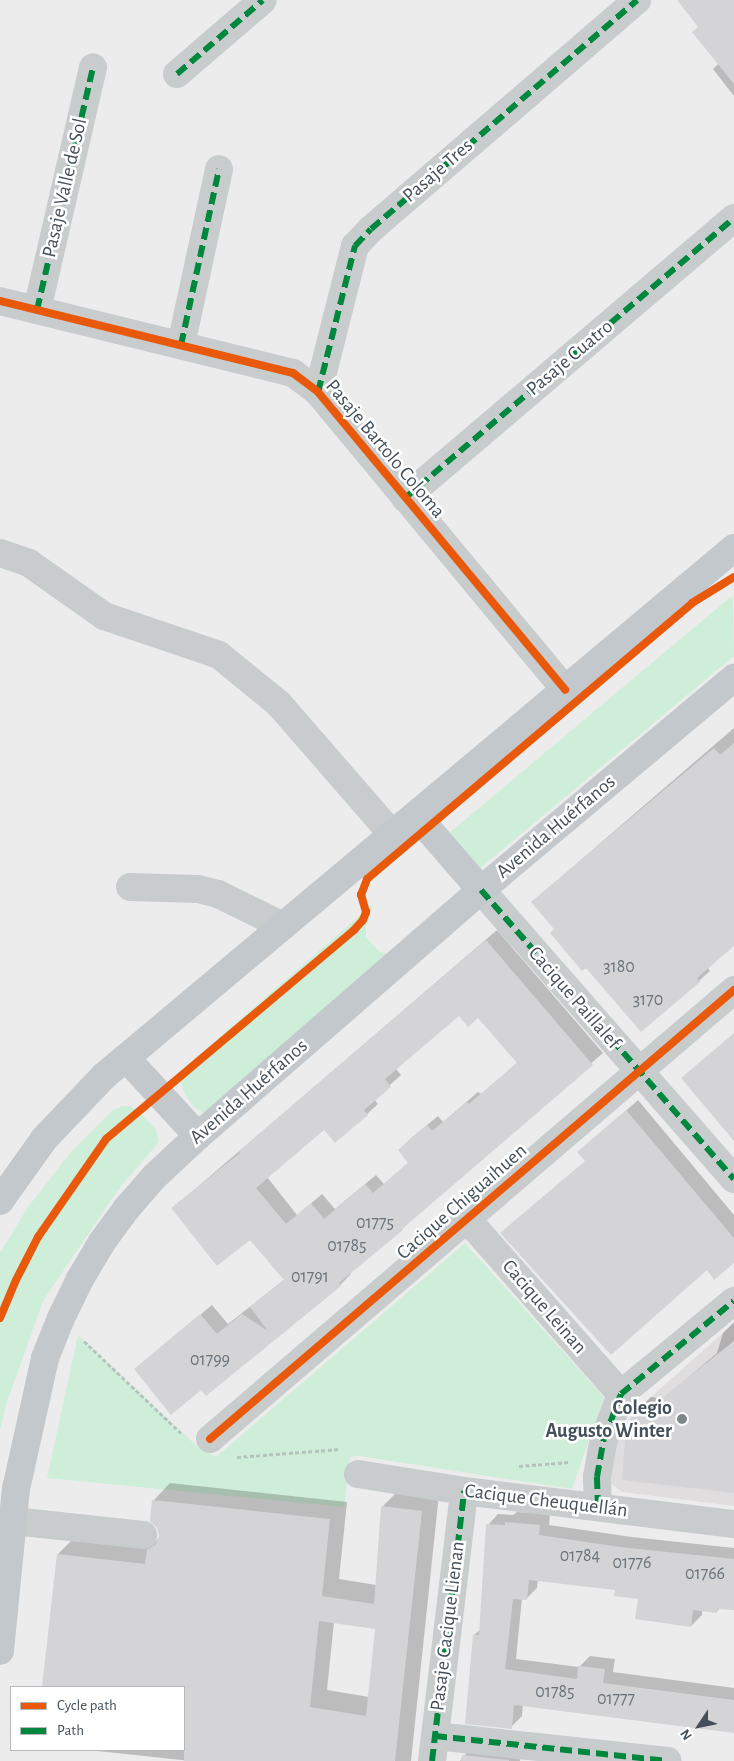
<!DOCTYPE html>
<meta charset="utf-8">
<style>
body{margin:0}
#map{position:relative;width:734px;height:1761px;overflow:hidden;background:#edecec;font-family:"Alegreya Sans",sans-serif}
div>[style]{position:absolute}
.education>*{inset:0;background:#dfddde}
.green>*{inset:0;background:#cfeed9}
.shadow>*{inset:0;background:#0003}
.building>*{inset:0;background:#d4d4d7}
.path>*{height:3px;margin-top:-1.5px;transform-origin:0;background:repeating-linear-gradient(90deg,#b5c2bd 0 4px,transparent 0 6.5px)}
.minor>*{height:28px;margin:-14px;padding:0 14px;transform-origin:14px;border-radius:14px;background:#c8cccd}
.major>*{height:28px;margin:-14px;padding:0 14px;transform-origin:14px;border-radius:14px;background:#c3c8cc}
.quiet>*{height:6px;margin-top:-3px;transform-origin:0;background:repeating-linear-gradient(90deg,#00873e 0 12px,transparent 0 18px)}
.cycleway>*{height:8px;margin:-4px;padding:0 4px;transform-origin:4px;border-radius:4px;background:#e8590c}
.dots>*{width:14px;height:14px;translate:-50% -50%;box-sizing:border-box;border:2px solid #fff;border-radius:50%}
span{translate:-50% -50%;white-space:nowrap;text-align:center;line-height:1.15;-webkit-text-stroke:5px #fff;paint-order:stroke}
.number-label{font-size:18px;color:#69727a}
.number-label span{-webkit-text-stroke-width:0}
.street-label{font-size:20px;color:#435059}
.poi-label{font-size:20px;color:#435059;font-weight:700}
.right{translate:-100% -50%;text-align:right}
.legend{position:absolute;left:10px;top:1686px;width:175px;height:65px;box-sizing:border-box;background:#fff;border:1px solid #b4b9bd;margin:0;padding:6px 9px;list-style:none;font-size:15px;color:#435059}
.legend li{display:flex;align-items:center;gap:10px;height:25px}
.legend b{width:25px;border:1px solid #b4b9bd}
.north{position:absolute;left:674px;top:1701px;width:50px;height:50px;-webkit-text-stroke:4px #fff;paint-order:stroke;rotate:236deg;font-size:14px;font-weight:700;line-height:20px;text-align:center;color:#435059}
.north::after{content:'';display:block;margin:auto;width:18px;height:22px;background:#435059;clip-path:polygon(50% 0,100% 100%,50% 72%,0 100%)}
</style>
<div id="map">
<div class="education">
<i style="clip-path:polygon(734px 1323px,734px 1506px,622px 1492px,606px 1480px,617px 1441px,634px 1412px)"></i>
</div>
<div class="green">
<i style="clip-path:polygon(733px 595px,734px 656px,478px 870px,449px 833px)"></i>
<i style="clip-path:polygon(373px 904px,366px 927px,366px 937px,379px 951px,391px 955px,207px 1115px,194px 1107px,185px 1094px,181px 1083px,184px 1068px)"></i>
<i style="clip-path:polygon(123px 1106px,131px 1106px,138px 1111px,156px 1129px,159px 1142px,118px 1190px,43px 1301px,6px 1405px,0 1430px,0 1253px,28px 1207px,70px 1153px,114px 1109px)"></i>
<i style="clip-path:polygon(465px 1243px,604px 1397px,572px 1489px,359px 1456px,350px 1457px,344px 1507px,47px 1478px,78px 1335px,200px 1449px,216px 1457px)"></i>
</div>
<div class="shadow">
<i style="clip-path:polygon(678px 0,734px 0,734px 96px,713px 69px,719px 63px,699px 27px)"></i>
<i style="clip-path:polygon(734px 728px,734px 945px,708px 968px,710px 971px,699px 981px,641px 1030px,532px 902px)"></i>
<i style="clip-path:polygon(evenodd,497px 930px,603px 1053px,413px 1218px,402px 1229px,349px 1272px,351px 1274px,340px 1285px,206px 1394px,201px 1389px,147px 1359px,212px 1305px,228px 1324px,285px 1279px,250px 1238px,173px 1208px,497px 930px,459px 1014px,478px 1017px,518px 1062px,481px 1094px,478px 1092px,443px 1122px,438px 1116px,410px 1139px,399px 1150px,409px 1162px,384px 1184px,376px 1175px,335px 1209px,322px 1194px,297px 1215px,267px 1177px,325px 1128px,367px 1114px,378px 1104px,374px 1099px,401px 1075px,396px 1069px,459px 1014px)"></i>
<i style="clip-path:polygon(638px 1100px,734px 1215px,734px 1262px,707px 1269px,502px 1233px,586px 1161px,579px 1152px)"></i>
<i style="clip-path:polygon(734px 1322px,734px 1492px,635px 1413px,651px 1397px,663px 1399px,717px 1353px,723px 1333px)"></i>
<i style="clip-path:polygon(evenodd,170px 1483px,347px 1502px,339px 1579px,376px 1585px,383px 1506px,400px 1489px,439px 1494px,411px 1761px,191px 1761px,88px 1750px,184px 1750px,184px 1687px,43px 1687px,58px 1554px,75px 1537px,152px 1546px,160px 1536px,153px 1501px,170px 1483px,334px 1622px,376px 1628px,369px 1697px,327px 1690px,334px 1622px)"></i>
<i style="clip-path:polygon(517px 1512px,550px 1514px,549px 1525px,632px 1537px,734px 1548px,734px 1609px,720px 1608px,716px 1612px,702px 1610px,702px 1615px,691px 1626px,639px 1598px,617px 1589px,538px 1579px,537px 1588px,526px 1599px,522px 1598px,516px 1659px,579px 1667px,590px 1656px,615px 1659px,613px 1672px,734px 1688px,734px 1732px,523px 1704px,522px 1716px,511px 1727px,474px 1635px,480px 1630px,488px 1525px,498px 1514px,513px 1515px)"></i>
<i style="clip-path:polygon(474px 1744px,519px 1749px,520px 1761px,460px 1761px)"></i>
</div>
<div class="building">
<i style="clip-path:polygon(677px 0,734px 0,734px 84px,692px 32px,698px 27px)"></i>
<i style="clip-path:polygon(734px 743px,734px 946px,697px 978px,700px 982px,641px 1032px,586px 968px,582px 971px,550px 933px,554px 929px,531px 902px,714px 748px,720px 755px)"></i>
<i style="clip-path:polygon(evenodd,486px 940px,593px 1065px,402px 1229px,403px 1230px,339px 1283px,341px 1286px,206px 1396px,201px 1390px,171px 1415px,134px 1369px,200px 1314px,217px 1334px,242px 1314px,268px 1331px,250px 1307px,284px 1280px,250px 1240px,217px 1266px,171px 1208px,240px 1153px,239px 1151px,486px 940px,459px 1016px,468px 1027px,478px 1018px,517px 1063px,469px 1104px,467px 1102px,432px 1131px,427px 1125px,398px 1150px,408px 1163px,373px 1193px,365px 1184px,324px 1219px,311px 1203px,286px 1224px,256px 1188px,324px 1130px,335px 1143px,368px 1115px,364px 1110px,391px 1087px,385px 1079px,459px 1016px)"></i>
<i style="clip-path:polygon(734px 1033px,734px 1141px,681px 1078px)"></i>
<i style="clip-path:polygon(626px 1110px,734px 1238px,734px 1263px,714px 1280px,707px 1270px,611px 1355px,500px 1233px,585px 1161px,577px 1152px)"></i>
<i style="clip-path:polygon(734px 1341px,734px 1493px,622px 1480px,626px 1425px,634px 1412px,655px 1415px,657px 1402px)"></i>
<i style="clip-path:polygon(evenodd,152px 1500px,330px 1519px,322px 1596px,374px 1604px,381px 1506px,422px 1511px,395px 1761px,184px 1761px,184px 1687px,42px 1687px,57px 1554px,145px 1564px,147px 1550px,155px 1545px,159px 1536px,157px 1528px,150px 1521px,152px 1500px,319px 1621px,375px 1629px,366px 1716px,310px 1707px,319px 1621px)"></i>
<i style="clip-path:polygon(505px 1522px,540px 1525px,539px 1535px,620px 1547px,734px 1559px,734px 1610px,717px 1609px,717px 1613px,693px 1610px,691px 1627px,635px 1619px,638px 1599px,614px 1596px,615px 1590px,529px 1580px,527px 1600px,513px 1599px,505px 1669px,577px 1679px,578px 1666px,605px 1669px,603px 1683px,734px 1700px,734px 1733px,514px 1705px,512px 1729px,465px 1724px,473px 1635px,479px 1635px,486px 1524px,505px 1525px)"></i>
<i style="clip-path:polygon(462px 1755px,509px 1760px,509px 1761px,461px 1761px)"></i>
</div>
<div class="path">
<i style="left:84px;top:1341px;width:134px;rotate:43.5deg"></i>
<i style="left:237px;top:1457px;width:103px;rotate:-4.4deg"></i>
<i style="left:519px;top:1466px;width:51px;rotate:-4.5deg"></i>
</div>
<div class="minor">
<i style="left:177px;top:74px;width:113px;rotate:-40.7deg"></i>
<i style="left:0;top:301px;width:302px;rotate:13.8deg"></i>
<i style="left:293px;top:373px;width:31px;rotate:37deg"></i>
<i style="left:318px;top:392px;width:387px;rotate:50.3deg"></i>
<i style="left:37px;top:310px;width:249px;rotate:-77deg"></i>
<i style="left:181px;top:345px;width:180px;rotate:-77.8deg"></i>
<i style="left:318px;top:392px;width:151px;rotate:-75.8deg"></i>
<i style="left:355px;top:246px;width:23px;rotate:-47deg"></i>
<i style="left:371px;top:229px;width:351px;rotate:-40.7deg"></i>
<i style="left:405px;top:498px;width:432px;rotate:-40.4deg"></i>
<i style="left:0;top:553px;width:31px;rotate:19deg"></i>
<i style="left:29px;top:563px;width:92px;rotate:35.2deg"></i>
<i style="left:104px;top:616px;width:121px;rotate:18.7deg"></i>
<i style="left:219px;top:655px;width:77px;rotate:39.2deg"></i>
<i style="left:279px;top:704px;width:174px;rotate:49deg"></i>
<i style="left:130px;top:887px;width:68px;rotate:1.7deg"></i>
<i style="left:198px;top:889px;width:21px;rotate:14deg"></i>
<i style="left:218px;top:894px;width:72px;rotate:26.2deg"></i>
<i style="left:481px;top:890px;width:384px;rotate:48.8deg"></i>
<i style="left:467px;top:1219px;width:233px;rotate:48.7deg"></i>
<i style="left:210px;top:1439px;width:690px;rotate:-40.59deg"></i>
<i style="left:358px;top:1474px;width:107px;rotate:9.1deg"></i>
<i style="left:464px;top:1491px;width:272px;rotate:7deg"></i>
<i style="left:598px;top:1507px;width:30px;rotate:-92deg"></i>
<i style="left:597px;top:1477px;width:39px;rotate:-80deg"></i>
<i style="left:604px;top:1439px;width:48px;rotate:-69.3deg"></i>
<i style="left:621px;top:1394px;width:146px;rotate:-39.5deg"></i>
<i style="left:13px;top:1521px;width:131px;rotate:6.1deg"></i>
<i style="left:435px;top:1736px;width:234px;rotate:6.1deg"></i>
<i style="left:432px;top:1761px;width:272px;rotate:-83.2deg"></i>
</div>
<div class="major">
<i style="left:416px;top:815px;width:99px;rotate:49.1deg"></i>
<i style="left:126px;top:1058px;width:106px;rotate:47.3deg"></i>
<i style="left:0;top:1201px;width:76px;rotate:-54.6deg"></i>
<i style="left:44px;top:1139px;width:87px;rotate:-46.4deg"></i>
<i style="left:104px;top:1076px;width:822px;rotate:-39.97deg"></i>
<i style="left:0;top:1651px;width:163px;rotate:-84.4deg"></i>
<i style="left:16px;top:1489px;width:134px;rotate:-77.5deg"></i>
<i style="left:45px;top:1358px;width:43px;rotate:-68.2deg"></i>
<i style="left:61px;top:1318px;width:43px;rotate:-64deg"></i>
<i style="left:80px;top:1279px;width:43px;rotate:-59.3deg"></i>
<i style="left:102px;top:1242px;width:42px;rotate:-53.7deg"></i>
<i style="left:127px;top:1208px;width:41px;rotate:-48.9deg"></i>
<i style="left:154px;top:1177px;width:60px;rotate:-43deg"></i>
<i style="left:198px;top:1136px;width:375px;rotate:-41deg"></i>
<i style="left:481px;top:890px;width:330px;rotate:-40deg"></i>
</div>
<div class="quiet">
<i style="left:177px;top:74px;width:113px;rotate:-40.7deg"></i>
<i style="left:37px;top:310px;width:249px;rotate:-77deg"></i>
<i style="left:181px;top:345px;width:180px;rotate:-77.8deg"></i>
<i style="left:318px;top:392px;width:151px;rotate:-75.8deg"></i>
<i style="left:355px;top:246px;width:23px;rotate:-47deg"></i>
<i style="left:371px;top:229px;width:351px;rotate:-40.7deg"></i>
<i style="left:405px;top:498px;width:432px;rotate:-40.4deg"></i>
<i style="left:481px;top:890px;width:384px;rotate:48.8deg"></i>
<i style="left:598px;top:1507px;width:30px;rotate:-92deg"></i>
<i style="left:597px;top:1477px;width:39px;rotate:-80deg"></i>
<i style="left:604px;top:1439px;width:48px;rotate:-69.3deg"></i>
<i style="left:621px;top:1394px;width:146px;rotate:-39.5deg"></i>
<i style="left:435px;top:1736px;width:234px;rotate:6.1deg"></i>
<i style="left:432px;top:1761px;width:272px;rotate:-83.2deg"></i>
</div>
<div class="cycleway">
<i style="left:0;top:301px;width:302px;rotate:13.8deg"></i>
<i style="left:293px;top:373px;width:31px;rotate:37deg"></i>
<i style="left:318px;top:392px;width:387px;rotate:50.3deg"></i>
<i style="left:0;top:1318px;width:41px;rotate:-67.2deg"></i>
<i style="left:16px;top:1280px;width:48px;rotate:-62.9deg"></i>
<i style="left:38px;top:1237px;width:119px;rotate:-55.2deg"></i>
<i style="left:106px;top:1139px;width:324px;rotate:-40.1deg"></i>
<i style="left:354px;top:930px;width:13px;rotate:-48deg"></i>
<i style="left:363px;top:920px;width:9px;rotate:-69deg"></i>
<i style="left:366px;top:912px;width:18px;rotate:-106deg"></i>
<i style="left:361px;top:895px;width:17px;rotate:-69deg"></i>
<i style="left:367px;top:879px;width:426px;rotate:-40.3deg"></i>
<i style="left:692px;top:603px;width:49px;rotate:-31.8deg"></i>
<i style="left:210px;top:1439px;width:690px;rotate:-40.59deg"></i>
</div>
<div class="dots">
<i style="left:682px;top:1419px;background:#7e878c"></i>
</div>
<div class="number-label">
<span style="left:619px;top:967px">3180</span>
<span style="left:648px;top:1000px">3170</span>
<span style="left:375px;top:1223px">01775</span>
<span style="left:347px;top:1246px">01785</span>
<span style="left:310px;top:1277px">01791</span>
<span style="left:210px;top:1360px">01799</span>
<span style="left:580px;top:1556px">01784</span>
<span style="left:632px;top:1563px">01776</span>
<span style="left:705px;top:1574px">01766</span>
<span style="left:555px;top:1692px">01785</span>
<span style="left:616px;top:1699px">01777</span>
</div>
<div class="street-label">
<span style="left:438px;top:171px;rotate:-41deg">Pasaje Tres</span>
<span style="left:65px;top:188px;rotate:-77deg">Pasaje Valle de Sol</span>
<span style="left:570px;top:358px;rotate:-40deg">Pasaje Cuatro</span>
<span style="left:385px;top:449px;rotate:50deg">Pasaje Bartolo Coloma</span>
<span style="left:556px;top:827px;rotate:-40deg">Avenida Huérfanos</span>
<span style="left:574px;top:998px;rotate:49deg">Cacique Paillalef</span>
<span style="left:249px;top:1092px;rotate:-41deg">Avenida Huérfanos</span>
<span style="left:462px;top:1202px;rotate:-41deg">Cacique Chiguaihuen</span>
<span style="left:544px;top:1307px;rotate:49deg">Cacique Leinan</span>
<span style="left:546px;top:1501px;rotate:7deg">Cacique Cheuquellán</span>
<span style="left:448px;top:1626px;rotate:-83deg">Pasaje Cacique Lienan</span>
</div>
<div class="poi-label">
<span class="right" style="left:672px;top:1420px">Colegio<br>Augusto Winter</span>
</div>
<ul class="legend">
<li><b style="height:6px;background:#e8590c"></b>Cycle path</li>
<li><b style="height:6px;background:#00873e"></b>Path</li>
</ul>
<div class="north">N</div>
</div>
